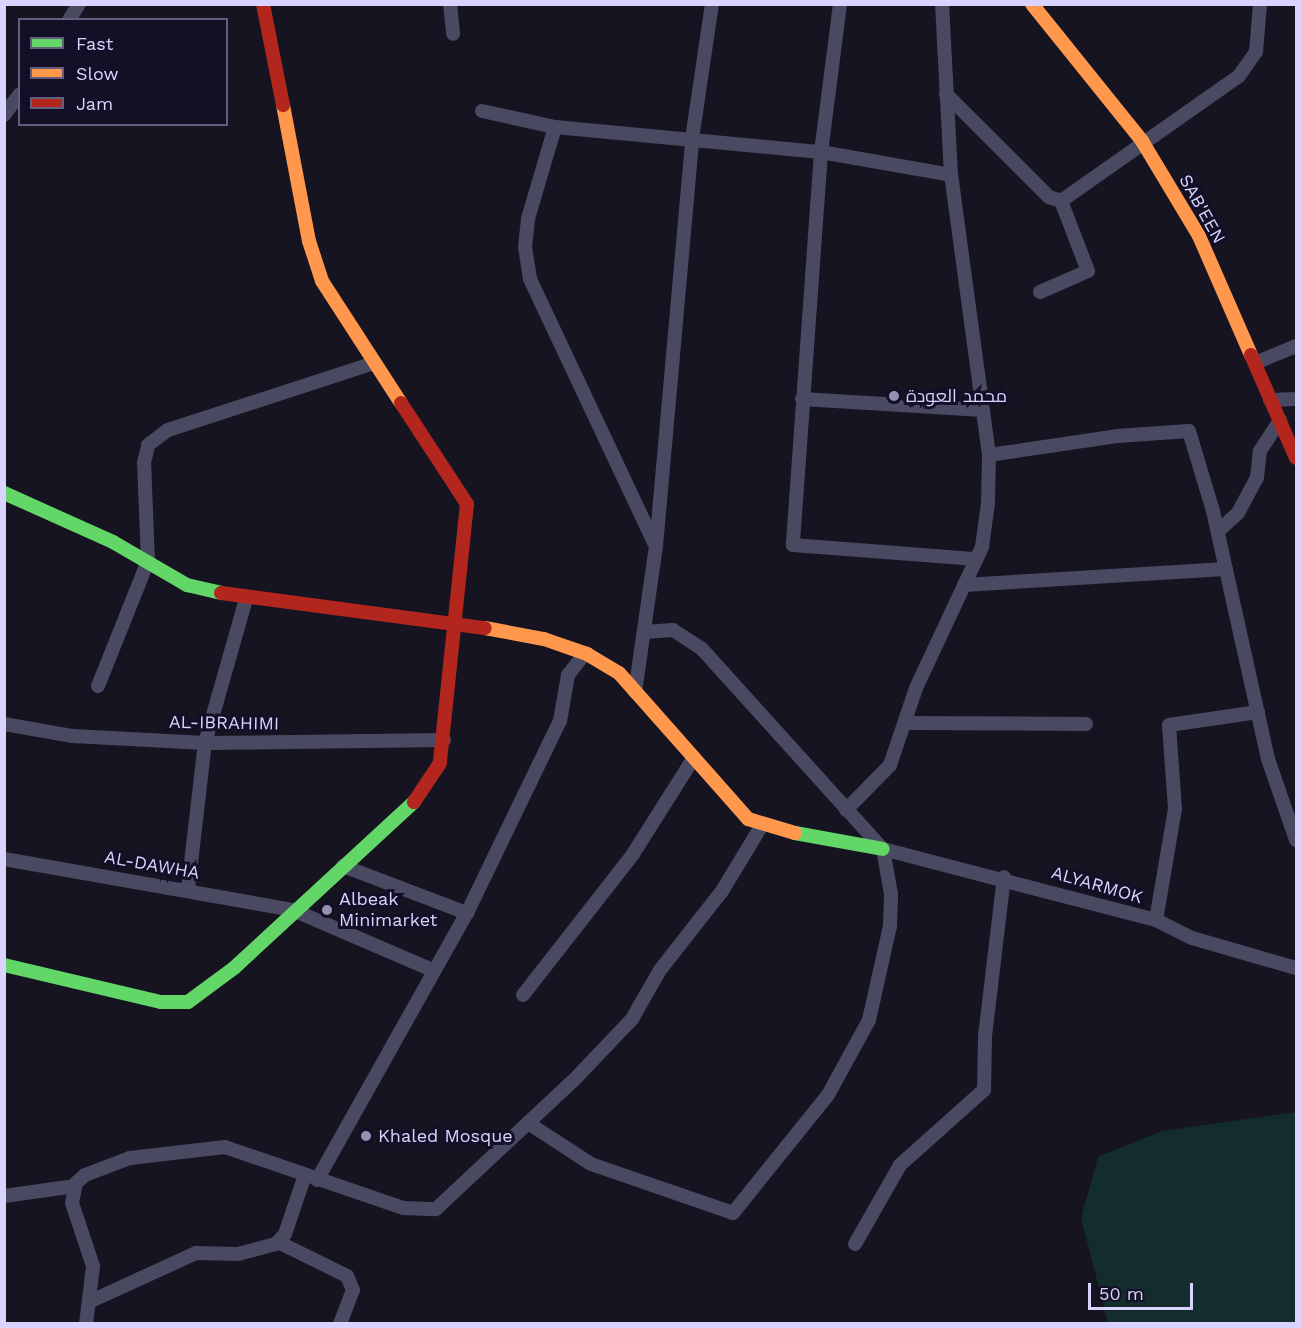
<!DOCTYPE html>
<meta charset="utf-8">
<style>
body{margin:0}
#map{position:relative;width:1301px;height:1328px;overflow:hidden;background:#161421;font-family:"Work Sans",Cairo,sans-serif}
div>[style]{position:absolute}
.green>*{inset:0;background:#132c2d}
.street>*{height:14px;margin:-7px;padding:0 7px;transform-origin:7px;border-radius:7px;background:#4a4962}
.fast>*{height:14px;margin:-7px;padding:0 7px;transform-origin:7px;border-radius:7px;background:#63d668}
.slow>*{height:14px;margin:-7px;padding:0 7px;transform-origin:7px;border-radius:7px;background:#ff974d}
.jam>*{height:14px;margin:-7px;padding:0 7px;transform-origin:7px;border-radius:7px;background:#b3261e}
.dots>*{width:16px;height:16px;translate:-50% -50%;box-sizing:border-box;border:3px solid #130f26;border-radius:50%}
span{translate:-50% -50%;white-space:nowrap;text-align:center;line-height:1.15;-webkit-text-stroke:6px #130f26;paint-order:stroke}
.street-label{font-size:18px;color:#d9d4ff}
.poi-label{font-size:18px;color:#d9d4ff}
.left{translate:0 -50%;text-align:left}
.frame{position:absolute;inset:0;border:6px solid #d9d4ff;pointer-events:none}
.legend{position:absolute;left:18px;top:18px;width:210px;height:108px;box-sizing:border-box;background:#130f26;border:2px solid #625e7d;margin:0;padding:8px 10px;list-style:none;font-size:18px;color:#d9d4ff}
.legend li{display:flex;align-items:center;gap:12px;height:30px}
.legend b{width:30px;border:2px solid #625e7d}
.scale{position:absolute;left:1088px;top:1283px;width:105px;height:27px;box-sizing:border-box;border:3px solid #d9d4ff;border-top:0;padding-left:8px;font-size:18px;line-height:21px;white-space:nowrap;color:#d9d4ff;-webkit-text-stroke:4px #130f26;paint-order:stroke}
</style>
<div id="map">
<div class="green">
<i style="clip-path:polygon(1296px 1112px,1296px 1323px,1108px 1323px,1081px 1218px,1098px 1157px,1162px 1131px)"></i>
</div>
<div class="street">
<i style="left:450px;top:4px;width:30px;rotate:84deg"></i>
<i style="left:840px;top:4px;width:149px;rotate:97.3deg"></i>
<i style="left:821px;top:152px;width:394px;rotate:94.1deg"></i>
<i style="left:793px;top:545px;width:184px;rotate:4.4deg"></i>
<i style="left:69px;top:20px;width:19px;rotate:-58deg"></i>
<i style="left:946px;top:94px;width:146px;rotate:45deg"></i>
<i style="left:1049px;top:197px;width:13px;rotate:18deg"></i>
<i style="left:1061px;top:201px;width:218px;rotate:-35.1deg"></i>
<i style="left:1239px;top:76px;width:29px;rotate:-55deg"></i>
<i style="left:1256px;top:52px;width:48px;rotate:-85.2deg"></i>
<i style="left:482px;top:111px;width:75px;rotate:12.4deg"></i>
<i style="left:555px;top:127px;width:267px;rotate:5.4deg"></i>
<i style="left:821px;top:152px;width:132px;rotate:10deg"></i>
<i style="left:4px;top:115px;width:26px;rotate:-53deg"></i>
<i style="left:555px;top:127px;width:96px;rotate:106.4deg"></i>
<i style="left:528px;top:219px;width:28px;rotate:96deg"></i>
<i style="left:525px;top:247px;width:32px;rotate:81deg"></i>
<i style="left:530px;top:279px;width:294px;rotate:64.8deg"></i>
<i style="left:1040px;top:292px;width:52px;rotate:-23.6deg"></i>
<i style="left:1088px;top:271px;width:75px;rotate:-111.1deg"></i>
<i style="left:1255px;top:363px;width:44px;rotate:-22.5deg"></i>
<i style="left:802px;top:399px;width:181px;rotate:3.5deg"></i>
<i style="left:1270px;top:400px;width:26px;rotate:-2deg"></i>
<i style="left:989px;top:455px;width:129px;rotate:-8.4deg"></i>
<i style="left:1117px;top:436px;width:72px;rotate:-4deg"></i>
<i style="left:1189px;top:431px;width:84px;rotate:73.3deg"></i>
<i style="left:1213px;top:511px;width:254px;rotate:77.5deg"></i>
<i style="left:1268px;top:759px;width:86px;rotate:70.9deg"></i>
<i style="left:1218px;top:531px;width:27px;rotate:-42deg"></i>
<i style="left:1238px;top:513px;width:40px;rotate:-62deg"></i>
<i style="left:1257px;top:478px;width:27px;rotate:-84deg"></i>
<i style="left:1260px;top:451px;width:37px;rotate:-57deg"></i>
<i style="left:964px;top:585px;width:262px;rotate:-3.5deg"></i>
<i style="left:644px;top:632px;width:29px;rotate:-4deg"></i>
<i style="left:673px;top:630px;width:35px;rotate:33deg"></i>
<i style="left:702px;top:649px;width:270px;rotate:47.9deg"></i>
<i style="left:883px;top:849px;width:282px;rotate:14.6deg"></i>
<i style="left:1156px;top:920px;width:40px;rotate:26.6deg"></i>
<i style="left:1192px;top:938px;width:108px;rotate:16.1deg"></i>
<i style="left:98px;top:686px;width:135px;rotate:-68.2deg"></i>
<i style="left:148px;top:561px;width:98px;rotate:-92.3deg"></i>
<i style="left:144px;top:463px;width:18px;rotate:-77deg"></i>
<i style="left:148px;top:445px;width:25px;rotate:-37deg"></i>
<i style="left:168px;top:430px;width:217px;rotate:-18deg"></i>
<i style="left:635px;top:692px;width:148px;rotate:-81.8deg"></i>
<i style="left:656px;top:546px;width:409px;rotate:-84.9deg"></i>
<i style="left:692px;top:139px;width:136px;rotate:-81.6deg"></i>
<i style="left:905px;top:723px;width:181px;rotate:0.3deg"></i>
<i style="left:4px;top:724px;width:70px;rotate:9.9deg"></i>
<i style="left:73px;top:736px;width:132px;rotate:3deg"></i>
<i style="left:205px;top:743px;width:239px;rotate:-0.7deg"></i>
<i style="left:846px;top:810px;width:63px;rotate:-45.6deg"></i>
<i style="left:890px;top:765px;width:81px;rotate:-71.3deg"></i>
<i style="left:916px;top:688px;width:156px;rotate:-64.9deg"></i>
<i style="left:982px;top:547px;width:44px;rotate:-82.2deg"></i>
<i style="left:988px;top:503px;width:48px;rotate:-88.8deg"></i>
<i style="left:989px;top:455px;width:283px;rotate:-97.7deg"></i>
<i style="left:951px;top:175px;width:171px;rotate:-93deg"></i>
<i style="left:4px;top:859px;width:293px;rotate:10deg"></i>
<i style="left:293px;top:910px;width:151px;rotate:23.3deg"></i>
<i style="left:343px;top:866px;width:133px;rotate:20.8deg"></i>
<i style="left:188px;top:889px;width:147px;rotate:-83.4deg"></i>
<i style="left:205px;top:743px;width:150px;rotate:-74.1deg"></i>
<i style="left:1156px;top:920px;width:113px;rotate:-80.3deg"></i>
<i style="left:1175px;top:809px;width:84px;rotate:-94.1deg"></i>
<i style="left:1169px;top:725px;width:90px;rotate:-8.3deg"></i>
<i style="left:523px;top:995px;width:179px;rotate:-52deg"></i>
<i style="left:633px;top:854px;width:112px;rotate:-57.7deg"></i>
<i style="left:528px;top:1123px;width:75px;rotate:33.1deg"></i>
<i style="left:591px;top:1164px;width:150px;rotate:19deg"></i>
<i style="left:733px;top:1213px;width:151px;rotate:-51.2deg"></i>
<i style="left:828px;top:1095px;width:85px;rotate:-61.3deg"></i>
<i style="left:869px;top:1020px;width:96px;rotate:-77.4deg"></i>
<i style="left:890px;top:926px;width:32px;rotate:-88deg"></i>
<i style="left:891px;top:894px;width:46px;rotate:-100.1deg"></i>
<i style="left:317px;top:1180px;width:306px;rotate:-60.7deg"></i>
<i style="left:467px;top:913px;width:213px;rotate:-64.2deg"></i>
<i style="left:560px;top:721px;width:47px;rotate:-80.1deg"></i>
<i style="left:568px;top:675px;width:28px;rotate:-52deg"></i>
<i style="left:4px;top:1196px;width:72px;rotate:-8deg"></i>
<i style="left:278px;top:1242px;width:77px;rotate:26.2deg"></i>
<i style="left:347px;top:1276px;width:15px;rotate:67deg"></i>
<i style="left:353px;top:1290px;width:36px;rotate:111deg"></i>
<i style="left:855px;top:1244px;width:91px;rotate:-60.3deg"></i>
<i style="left:900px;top:1165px;width:113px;rotate:-41.8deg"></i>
<i style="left:984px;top:1090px;width:54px;rotate:-88.9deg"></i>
<i style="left:985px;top:1036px;width:160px;rotate:-83.2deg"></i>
<i style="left:89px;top:1302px;width:118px;rotate:-24.6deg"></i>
<i style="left:196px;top:1253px;width:42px;rotate:1.4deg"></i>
<i style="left:238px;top:1254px;width:39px;rotate:-15deg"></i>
<i style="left:276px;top:1244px;width:13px;rotate:-48deg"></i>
<i style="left:285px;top:1234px;width:62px;rotate:-71.3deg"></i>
<i style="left:86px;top:1324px;width:58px;rotate:-83.1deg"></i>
<i style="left:93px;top:1266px;width:66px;rotate:-108.4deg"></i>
<i style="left:72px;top:1203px;width:20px;rotate:-79deg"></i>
<i style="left:76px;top:1183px;width:12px;rotate:-42deg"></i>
<i style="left:85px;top:1175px;width:48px;rotate:-20.7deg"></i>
<i style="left:130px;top:1158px;width:96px;rotate:-6.6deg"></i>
<i style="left:225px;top:1147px;width:188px;rotate:18.9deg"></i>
<i style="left:403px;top:1208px;width:33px;rotate:2deg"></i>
<i style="left:436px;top:1209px;width:187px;rotate:-43.1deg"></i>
<i style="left:573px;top:1081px;width:86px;rotate:-46.4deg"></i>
<i style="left:632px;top:1019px;width:56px;rotate:-60.3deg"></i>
<i style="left:660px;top:970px;width:100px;rotate:-51.9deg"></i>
<i style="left:722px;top:891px;width:77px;rotate:-58.8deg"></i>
</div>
<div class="fast">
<i style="left:4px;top:493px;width:120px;rotate:24.2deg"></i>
<i style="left:113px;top:542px;width:86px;rotate:30.2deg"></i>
<i style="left:187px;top:585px;width:35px;rotate:13deg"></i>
<i style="left:795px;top:833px;width:89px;rotate:10.3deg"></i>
<i style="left:4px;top:965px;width:161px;rotate:13.3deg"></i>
<i style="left:161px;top:1002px;width:27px"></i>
<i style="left:188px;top:1002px;width:57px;rotate:-36.5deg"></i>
<i style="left:234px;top:968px;width:245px;rotate:-42.7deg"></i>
</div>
<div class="slow">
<i style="left:1032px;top:4px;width:176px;rotate:51.2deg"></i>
<i style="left:1142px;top:141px;width:111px;rotate:59deg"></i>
<i style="left:1199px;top:236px;width:130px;rotate:66.4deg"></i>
<i style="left:283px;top:105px;width:138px;rotate:79.2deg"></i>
<i style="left:309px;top:241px;width:42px;rotate:72deg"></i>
<i style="left:322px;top:281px;width:145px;rotate:57.1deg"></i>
<i style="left:485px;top:628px;width:60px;rotate:10.6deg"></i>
<i style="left:544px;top:639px;width:46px;rotate:19.2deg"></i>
<i style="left:587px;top:654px;width:37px;rotate:31deg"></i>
<i style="left:619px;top:673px;width:195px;rotate:48.5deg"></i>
<i style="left:748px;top:819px;width:49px;rotate:16.6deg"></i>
</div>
<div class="jam">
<i style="left:263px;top:4px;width:103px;rotate:78.8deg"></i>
<i style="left:1251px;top:355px;width:112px;rotate:66.4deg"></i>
<i style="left:401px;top:403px;width:121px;rotate:56.8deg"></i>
<i style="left:467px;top:504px;width:260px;rotate:96deg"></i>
<i style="left:440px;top:763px;width:47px;rotate:123.7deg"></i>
<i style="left:221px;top:593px;width:266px;rotate:7.6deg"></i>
</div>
<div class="dots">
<i style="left:894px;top:396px;background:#9591b1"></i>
<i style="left:327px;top:910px;background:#9591b1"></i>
<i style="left:366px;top:1136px;background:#9591b1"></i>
</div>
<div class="street-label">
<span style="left:1202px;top:209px;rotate:61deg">SAB'EEN</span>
<span style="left:224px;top:723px;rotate:1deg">AL-IBRAHIMI</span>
<span style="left:152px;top:865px;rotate:10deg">AL-DAWHA</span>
<span style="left:1097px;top:885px;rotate:16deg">ALYARMOK</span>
</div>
<div class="poi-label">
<span class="left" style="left:906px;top:396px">محمد العودة</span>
<span class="left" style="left:339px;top:910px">Albeak<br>Minimarket</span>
<span class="left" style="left:378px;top:1136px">Khaled Mosque</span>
</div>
<div class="frame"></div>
<ul class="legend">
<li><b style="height:8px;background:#63d668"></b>Fast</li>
<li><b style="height:8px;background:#ff974d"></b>Slow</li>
<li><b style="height:8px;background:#b3261e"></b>Jam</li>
</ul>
<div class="scale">50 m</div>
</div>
